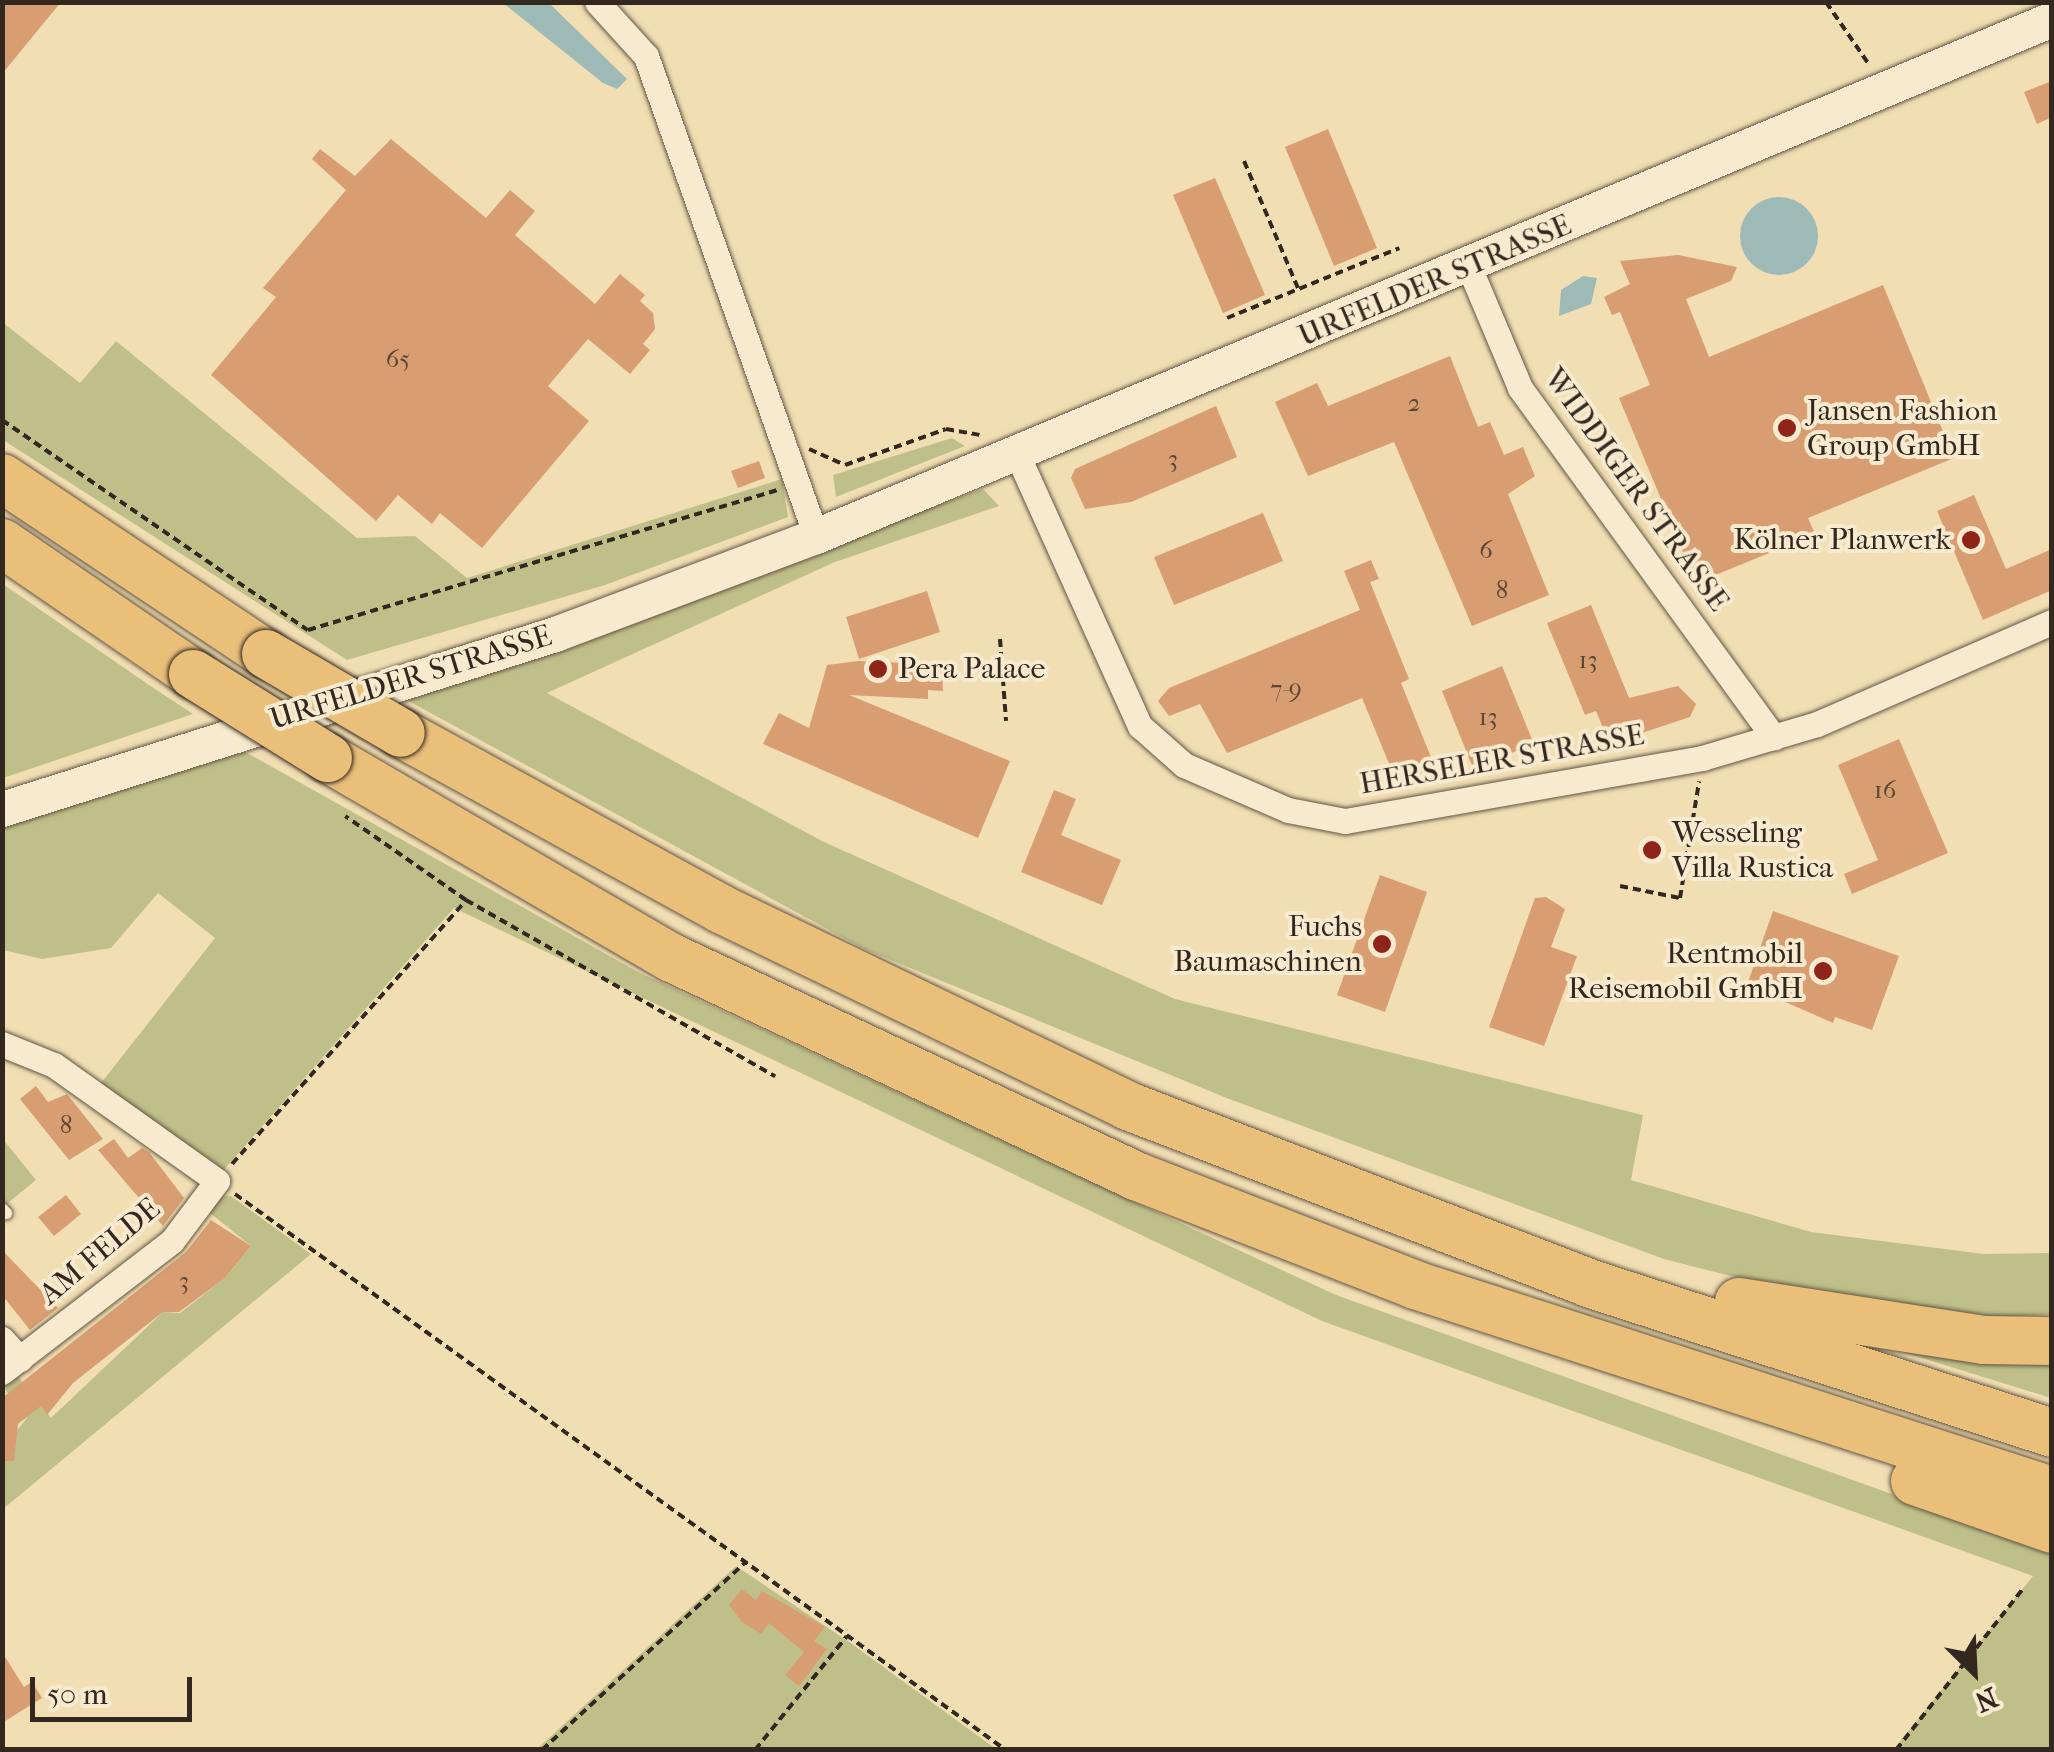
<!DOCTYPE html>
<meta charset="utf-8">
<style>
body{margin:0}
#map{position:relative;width:2054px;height:1752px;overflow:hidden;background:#f2deb3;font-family:"IM FELL French Canon",serif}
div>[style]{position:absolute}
.green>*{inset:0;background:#bfc089}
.water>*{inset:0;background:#9ebab6}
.round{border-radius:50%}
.building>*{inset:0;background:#d89e72}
.path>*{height:4px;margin-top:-2px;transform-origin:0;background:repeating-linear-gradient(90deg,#32281f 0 8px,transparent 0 13px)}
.roads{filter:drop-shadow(0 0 2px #625644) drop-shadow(0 0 2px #625644)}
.service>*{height:12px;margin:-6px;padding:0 6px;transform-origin:6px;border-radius:6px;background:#f7eace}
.minor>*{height:25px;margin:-12.5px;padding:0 12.5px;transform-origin:12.5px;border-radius:12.5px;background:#f7eace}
.secondary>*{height:35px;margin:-17.5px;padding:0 17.5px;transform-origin:17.5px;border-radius:17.5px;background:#f7eace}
.motorway>*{height:48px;margin:-24px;padding:0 24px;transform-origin:24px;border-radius:24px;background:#e9bf7a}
.bridges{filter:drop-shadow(0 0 2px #32281f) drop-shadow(0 0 2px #32281f)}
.motorway-bridge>*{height:48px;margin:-24px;padding:0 24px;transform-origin:24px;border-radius:24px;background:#e9bf7a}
.dots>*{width:28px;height:28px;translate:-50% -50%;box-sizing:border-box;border:5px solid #f7eace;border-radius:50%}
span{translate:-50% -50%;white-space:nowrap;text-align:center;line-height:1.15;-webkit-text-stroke:8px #f7eace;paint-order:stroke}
.number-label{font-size:25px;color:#5c4634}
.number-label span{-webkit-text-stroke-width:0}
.street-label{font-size:30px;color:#32281f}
.poi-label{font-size:30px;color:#32281f}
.left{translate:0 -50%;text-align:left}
.right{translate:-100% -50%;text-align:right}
.frame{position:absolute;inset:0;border:5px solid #32281f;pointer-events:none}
.north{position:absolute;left:1924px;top:1622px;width:100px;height:100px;-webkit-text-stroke:8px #f7eace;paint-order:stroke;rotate:156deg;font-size:28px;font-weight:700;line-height:40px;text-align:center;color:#32281f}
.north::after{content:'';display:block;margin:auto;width:35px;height:45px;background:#32281f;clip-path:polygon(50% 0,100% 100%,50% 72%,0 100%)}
.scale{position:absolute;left:30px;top:1677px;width:162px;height:45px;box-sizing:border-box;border:5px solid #32281f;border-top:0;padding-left:12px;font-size:30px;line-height:35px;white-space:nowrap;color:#32281f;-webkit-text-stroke:8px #f7eace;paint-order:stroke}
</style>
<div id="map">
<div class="green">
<i style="clip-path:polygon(2px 322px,80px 383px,116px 341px,357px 538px,415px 536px,467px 578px,782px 479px,788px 517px,605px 585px,347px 660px,3px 440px)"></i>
<i style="clip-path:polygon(952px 438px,965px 446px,836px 497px,833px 475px)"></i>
<i style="clip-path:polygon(983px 489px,999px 506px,835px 562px,547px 693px,824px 842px,1175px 999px,1643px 1115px,1631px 1180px,1811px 1232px,1984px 1254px,2051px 1253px,2051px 1314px,1991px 1318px,1805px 1295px,1664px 1259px,1229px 1099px,864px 949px,403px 698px)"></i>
<i style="clip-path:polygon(3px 584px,149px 685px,193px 714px,3px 778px)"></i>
<i style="clip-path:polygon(233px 745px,640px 973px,1336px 1295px,2051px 1551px,2051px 1749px,1894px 1749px,2033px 1576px,1322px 1321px,454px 908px,221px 1173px,98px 1087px,215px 938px,158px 893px,111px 948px,42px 959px,3px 950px,2px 825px)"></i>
<i style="clip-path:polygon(2px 1138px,36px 1180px,3px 1207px,2px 1207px)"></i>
<i style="clip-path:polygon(219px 1196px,231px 1196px,311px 1254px,3px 1509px,2px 1449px,27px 1418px,3px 1387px,17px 1375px,51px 1418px,163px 1312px,180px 1313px,226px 1277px,251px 1246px,210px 1213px)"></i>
<i style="clip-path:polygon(1838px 1332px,2051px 1351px,2051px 1398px)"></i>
<i style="clip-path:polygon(736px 1566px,852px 1644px,996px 1749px,536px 1750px)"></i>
</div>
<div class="water">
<i style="clip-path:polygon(503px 3px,549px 3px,627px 79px,617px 89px,603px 83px)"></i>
<i class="round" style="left:1740px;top:197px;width:78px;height:78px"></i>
<i style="clip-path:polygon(1583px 276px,1597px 278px,1591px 304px,1559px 316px,1561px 290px)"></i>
</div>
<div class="building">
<i style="clip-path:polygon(2px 2px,61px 2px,2px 74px)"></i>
<i style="clip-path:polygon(2052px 81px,2052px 117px,2037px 124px,2024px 92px)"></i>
<i style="clip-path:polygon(1328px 129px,1377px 248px,1334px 266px,1285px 147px)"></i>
<i style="clip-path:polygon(391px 139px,486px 218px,510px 190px,535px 211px,515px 235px,595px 304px,620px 274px,645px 295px,640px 301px,653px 313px,655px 329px,643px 344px,650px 350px,630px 374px,588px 339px,548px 386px,589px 421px,482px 548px,440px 513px,432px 524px,398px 495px,376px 521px,211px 375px,276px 297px,263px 288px,346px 190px,312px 159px,320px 149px,355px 176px)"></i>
<i style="clip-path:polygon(1215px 178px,1265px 295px,1223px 313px,1173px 195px)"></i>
<i style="clip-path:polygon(1678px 255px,1737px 267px,1731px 281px,1686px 299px,1709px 357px,1883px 285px,1954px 458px,1808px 518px,1815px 534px,1696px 583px,1619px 398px,1650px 385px,1620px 312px,1612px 315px,1604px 297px,1630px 284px,1620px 261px)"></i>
<i style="clip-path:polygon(1450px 356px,1478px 427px,1490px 422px,1504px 455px,1523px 447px,1535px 476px,1508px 494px,1549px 595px,1472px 626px,1394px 442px,1308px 476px,1275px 402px,1317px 383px,1328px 406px)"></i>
<i style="clip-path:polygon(1216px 406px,1237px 457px,1131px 502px,1085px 509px,1071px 478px,1075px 469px)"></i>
<i style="clip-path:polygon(759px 461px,765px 478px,738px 488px,731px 471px)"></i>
<i style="clip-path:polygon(1974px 495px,2006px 569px,2052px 549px,2052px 590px,1983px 620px,1937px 511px)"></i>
<i style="clip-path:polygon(1263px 513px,1283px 561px,1174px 605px,1154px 557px)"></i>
<i style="clip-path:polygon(1371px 560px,1379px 579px,1370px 582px,1409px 679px,1401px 683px,1435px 767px,1397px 783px,1362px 698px,1227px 753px,1200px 704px,1169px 716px,1158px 701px,1169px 688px,1360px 610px,1344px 571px)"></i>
<i style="clip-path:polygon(927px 591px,940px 632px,859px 659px,846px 617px)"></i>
<i style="clip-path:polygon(1591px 605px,1629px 698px,1678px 686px,1696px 704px,1690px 717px,1618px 741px,1608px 740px,1596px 711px,1585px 715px,1547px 623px)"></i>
<i style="clip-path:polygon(859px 661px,929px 664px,929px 672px,942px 672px,943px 691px,928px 690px,928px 699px,849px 695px,1010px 761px,978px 838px,763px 744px,779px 713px,809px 728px,827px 665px)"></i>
<i style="clip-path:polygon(1502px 666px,1534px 744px,1473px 768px,1442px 691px)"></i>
<i style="clip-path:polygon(1899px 739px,1948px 853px,1852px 894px,1844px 874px,1878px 860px,1838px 765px)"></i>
<i style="clip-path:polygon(1054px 790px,1076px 799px,1061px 835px,1121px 860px,1102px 905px,1021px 872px)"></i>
<i style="clip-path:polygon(1380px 875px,1427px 892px,1385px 1012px,1337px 995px)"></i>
<i style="clip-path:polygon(1546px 897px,1565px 909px,1551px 947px,1577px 956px,1544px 1046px,1489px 1027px,1535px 898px)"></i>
<i style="clip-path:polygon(1773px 911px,1899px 956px,1872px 1030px,1835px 1017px,1833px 1023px,1747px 985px)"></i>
<i style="clip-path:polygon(36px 1086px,48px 1102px,67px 1094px,103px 1139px,69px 1160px,20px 1099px)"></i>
<i style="clip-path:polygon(114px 1139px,128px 1158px,142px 1148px,149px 1152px,184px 1198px,163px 1226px,98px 1150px)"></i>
<i style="clip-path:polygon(66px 1195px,81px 1214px,54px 1236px,38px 1217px)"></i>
<i style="clip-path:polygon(211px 1220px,251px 1246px,225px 1278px,179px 1312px,163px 1312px,73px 1383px,47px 1415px,41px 1406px,18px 1424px,14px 1461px,2px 1461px,2px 1398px,186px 1252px)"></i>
<i style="clip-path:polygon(2px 1250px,58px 1308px,30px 1330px,2px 1295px)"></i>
<i style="clip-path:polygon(742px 1589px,756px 1600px,762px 1591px,825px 1627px,814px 1641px,827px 1649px,799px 1686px,785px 1675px,804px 1652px,769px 1623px,761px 1634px,742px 1622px,729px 1605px)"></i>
<i style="clip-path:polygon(2px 1652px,24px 1687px,32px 1682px,42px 1698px,2px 1723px)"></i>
</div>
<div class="path">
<i style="left:1826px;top:2px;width:74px;rotate:55.5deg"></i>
<i style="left:1244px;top:161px;width:138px;rotate:67deg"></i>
<i style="left:1227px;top:318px;width:186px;rotate:-22.1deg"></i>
<i style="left:2px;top:420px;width:371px;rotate:34.5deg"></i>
<i style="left:308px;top:630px;width:490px;rotate:-16.6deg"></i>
<i style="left:809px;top:449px;width:39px;rotate:24deg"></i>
<i style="left:845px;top:465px;width:107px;rotate:-19.6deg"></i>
<i style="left:946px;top:429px;width:34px;rotate:10deg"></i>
<i style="left:1000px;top:639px;width:82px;rotate:85.8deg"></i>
<i style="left:1620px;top:886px;width:61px;rotate:11.3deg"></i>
<i style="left:1680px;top:898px;width:118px;rotate:-80.7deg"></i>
<i style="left:466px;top:900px;width:356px;rotate:29.7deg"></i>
<i style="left:232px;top:1164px;width:353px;rotate:-48.4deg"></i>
<i style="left:466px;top:900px;width:147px;rotate:-145.2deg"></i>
<i style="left:235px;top:1194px;width:951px;rotate:35.8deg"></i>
<i style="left:542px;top:1750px;width:277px;rotate:-42.7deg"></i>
<i style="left:755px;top:1750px;width:146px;rotate:-51.1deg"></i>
<i style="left:1896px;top:1750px;width:204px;rotate:-51.8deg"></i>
</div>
<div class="roads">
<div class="service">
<i style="left:2px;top:1209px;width:6px;rotate:45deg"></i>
</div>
<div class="minor">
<i style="left:597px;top:2px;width:73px;rotate:47.8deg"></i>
<i style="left:646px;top:56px;width:509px;rotate:70.5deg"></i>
<i style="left:1469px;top:267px;width:131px;rotate:67.1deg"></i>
<i style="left:1520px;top:388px;width:432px;rotate:54deg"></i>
<i style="left:1017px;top:454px;width:299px;rotate:65.7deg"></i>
<i style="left:1140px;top:726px;width:59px;rotate:41.6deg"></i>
<i style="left:1184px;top:765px;width:113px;rotate:23.4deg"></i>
<i style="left:1288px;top:810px;width:58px;rotate:10.9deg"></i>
<i style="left:1345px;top:821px;width:363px;rotate:-10deg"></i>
<i style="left:1702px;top:758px;width:120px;rotate:-16.5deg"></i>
<i style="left:1817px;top:724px;width:256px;rotate:-23.5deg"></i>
<i style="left:2px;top:1044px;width:56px;rotate:22deg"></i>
<i style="left:54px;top:1065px;width:200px;rotate:35.4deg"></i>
<i style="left:217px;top:1181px;width:75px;rotate:126.9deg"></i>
<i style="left:172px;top:1241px;width:215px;rotate:142.4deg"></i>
<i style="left:2px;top:1339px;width:27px;rotate:48deg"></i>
</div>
<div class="secondary">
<i style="left:2px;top:809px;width:580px;rotate:-17.56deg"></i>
<i style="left:555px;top:634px;width:279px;rotate:-20.6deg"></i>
<i style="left:816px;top:536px;width:1340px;rotate:-22.7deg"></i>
</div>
<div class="motorway">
<i style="left:2px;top:478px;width:317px;rotate:33.7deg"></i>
<i style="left:2px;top:543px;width:232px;rotate:34.4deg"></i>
<i style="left:401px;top:733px;width:365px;rotate:28.8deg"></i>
<i style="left:721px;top:909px;width:452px;rotate:25.8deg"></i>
<i style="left:1128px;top:1106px;width:493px;rotate:21deg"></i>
<i style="left:1588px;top:1283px;width:488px;rotate:17.9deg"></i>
<i style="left:328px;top:758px;width:398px;rotate:30.2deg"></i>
<i style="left:672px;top:958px;width:513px;rotate:25.17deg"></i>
<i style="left:1136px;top:1176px;width:300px;rotate:21.3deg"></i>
<i style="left:1415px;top:1285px;width:669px;rotate:17.92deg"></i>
<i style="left:1739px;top:1302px;width:248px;rotate:8.8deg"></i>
<i style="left:1984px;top:1340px;width:68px;rotate:0.8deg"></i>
<i style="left:1915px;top:1481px;width:145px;rotate:19.3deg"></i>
</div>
</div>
<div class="bridges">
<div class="motorway-bridge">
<i style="left:266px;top:654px;width:156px;rotate:30.3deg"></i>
<i style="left:193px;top:674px;width:159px;rotate:31.9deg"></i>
</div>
</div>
<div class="dots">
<i style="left:1787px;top:428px;background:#8f2418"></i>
<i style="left:1971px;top:540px;background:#8f2418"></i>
<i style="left:878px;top:669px;background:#8f2418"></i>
<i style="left:1652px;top:850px;background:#8f2418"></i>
<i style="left:1382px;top:944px;background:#8f2418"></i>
<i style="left:1823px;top:971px;background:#8f2418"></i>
</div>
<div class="number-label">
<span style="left:398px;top:359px">65</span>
<span style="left:1414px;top:403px">2</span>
<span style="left:1173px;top:459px">3</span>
<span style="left:1486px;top:550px">6</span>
<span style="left:1502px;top:590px">8</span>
<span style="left:1588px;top:660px">13</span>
<span style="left:1286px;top:689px">7-9</span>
<span style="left:1488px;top:717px">13</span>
<span style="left:1885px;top:790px">16</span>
<span style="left:66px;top:1125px">8</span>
<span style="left:184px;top:1281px">3</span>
</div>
<div class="street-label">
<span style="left:1435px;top:281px;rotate:-23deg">URFELDER STRASSE</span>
<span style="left:1636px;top:490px;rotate:54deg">WIDDIGER STRASSE</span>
<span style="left:411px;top:678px;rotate:-17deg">URFELDER STRASSE</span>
<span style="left:1502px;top:760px;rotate:-10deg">HERSELER STRASSE</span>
<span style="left:100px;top:1252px;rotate:-40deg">AM FELDE</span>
</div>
<div class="poi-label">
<span class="left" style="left:1807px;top:428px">Jansen Fashion<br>Group GmbH</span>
<span class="right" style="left:1951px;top:540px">Kölner Planwerk</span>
<span class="left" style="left:898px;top:669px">Pera Palace</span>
<span class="left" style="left:1672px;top:850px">Wesseling<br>Villa Rustica</span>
<span class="right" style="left:1362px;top:944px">Fuchs<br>Baumaschinen</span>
<span class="right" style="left:1803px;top:971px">Rentmobil<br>Reisemobil GmbH</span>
</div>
<div class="frame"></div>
<div class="north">N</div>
<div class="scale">50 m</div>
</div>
